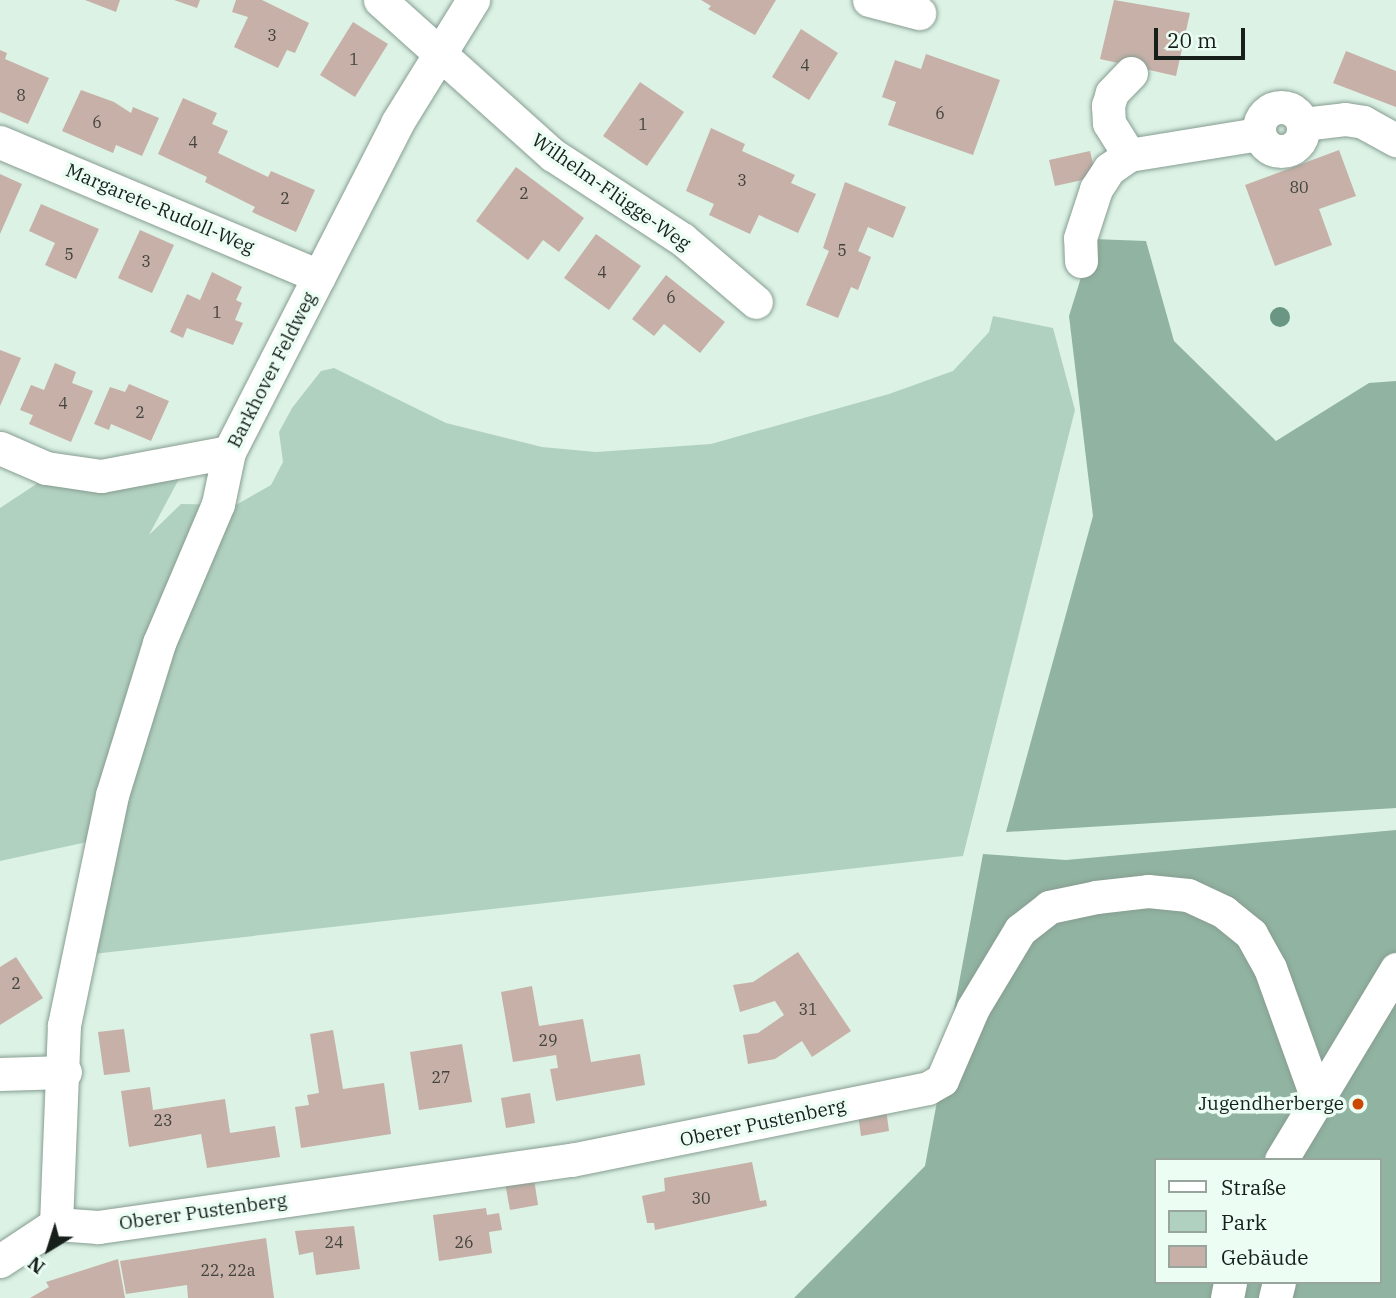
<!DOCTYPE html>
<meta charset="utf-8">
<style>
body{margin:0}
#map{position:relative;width:1396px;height:1298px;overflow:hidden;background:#dbf2e5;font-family:"IBM Plex Serif",serif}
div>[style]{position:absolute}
.green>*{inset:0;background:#b1d1c0}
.forest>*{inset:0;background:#91b3a1}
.building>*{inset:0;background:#c7b0a8}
.roads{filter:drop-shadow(0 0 2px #879d91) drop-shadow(0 0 2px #879d91)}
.minor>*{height:33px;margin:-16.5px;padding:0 16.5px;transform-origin:16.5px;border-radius:16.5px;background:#fff}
.minor>.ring{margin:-16.5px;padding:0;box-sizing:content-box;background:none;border:33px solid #fff;border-radius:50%}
.trees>*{width:20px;height:20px;margin:-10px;border-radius:50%;background:#6a9784}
.dots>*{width:19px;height:19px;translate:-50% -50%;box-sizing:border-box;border:4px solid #ecfef4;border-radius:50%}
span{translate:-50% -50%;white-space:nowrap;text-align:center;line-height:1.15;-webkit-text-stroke:7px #ecfef4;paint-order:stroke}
.number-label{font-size:16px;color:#43433e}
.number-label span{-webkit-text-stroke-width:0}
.street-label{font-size:19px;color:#171f1b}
.poi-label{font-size:19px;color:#171f1b}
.right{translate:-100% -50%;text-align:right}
.legend{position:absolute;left:1154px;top:1158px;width:228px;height:126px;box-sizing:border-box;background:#ecfef4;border:2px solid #97a59d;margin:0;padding:9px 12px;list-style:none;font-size:21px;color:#171f1b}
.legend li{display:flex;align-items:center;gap:14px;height:35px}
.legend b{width:35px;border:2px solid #97a59d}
.north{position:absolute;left:14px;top:1214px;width:70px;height:70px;-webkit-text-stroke:5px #ecfef4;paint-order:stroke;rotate:218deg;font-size:19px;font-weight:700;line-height:28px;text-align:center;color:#171f1b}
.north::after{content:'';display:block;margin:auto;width:24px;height:32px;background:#171f1b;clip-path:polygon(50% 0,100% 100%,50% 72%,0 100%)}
.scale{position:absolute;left:1154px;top:28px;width:91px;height:32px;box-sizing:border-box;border:4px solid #171f1b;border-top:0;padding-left:9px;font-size:21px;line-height:24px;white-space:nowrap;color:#171f1b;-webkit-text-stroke:5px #ecfef4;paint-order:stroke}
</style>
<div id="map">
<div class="green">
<i style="clip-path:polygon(993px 316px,1053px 328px,1075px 410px,963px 856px,93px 954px,119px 835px,0 861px,0 508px,44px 479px,180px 477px,149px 535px,181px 504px,236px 505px,271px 485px,283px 462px,279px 432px,292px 408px,321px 371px,334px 368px,446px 423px,542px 447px,596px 452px,711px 444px,889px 394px,953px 371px,989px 332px)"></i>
</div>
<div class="forest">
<i style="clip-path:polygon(1093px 239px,1146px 241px,1174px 341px,1276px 441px,1369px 383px,1396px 381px,1396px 808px,1006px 832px,1093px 516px,1069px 316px)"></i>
<i style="clip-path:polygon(evenodd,1396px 830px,1396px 1298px,794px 1298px,925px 1166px,983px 854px,1066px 860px,1396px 830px,1156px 1160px,1380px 1160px,1380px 1282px,1156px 1282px,1156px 1160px)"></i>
</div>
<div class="building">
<i style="clip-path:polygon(85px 0,120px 0,116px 12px)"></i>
<i style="clip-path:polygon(174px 0,200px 0,197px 8px)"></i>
<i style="clip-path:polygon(236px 0,262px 0,309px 23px,295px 53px,287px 50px,278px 68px,234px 47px,248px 17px,232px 12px)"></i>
<i style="clip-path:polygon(701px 0,776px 0,755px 35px,708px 9px,711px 6px)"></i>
<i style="clip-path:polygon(1114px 0,1190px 13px,1176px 76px,1100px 59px)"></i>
<i style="clip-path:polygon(353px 22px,388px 44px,355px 97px,320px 75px)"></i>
<i style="clip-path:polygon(801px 29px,838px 53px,809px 100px,772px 77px)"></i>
<i style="clip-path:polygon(0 50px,7px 53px,5px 59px,49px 78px,28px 124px,0 112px)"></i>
<i style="clip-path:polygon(1346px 51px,1396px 71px,1396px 107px,1333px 83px)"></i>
<i style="clip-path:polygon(926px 54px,1000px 80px,973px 155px,888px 125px,896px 102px,882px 97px,895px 60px,921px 69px)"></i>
<i style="clip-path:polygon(640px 82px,684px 112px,647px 166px,603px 136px)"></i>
<i style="clip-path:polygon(81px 90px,114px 102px,131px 113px,133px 107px,159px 118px,142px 156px,116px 145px,113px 153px,62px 131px)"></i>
<i style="clip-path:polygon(183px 98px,217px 113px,212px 124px,228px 131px,218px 153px,268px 177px,271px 171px,315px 190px,296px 232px,252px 212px,255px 207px,205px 182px,207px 177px,158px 154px)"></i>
<i style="clip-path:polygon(711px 128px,745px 144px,742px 151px,795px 175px,791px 183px,816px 194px,798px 233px,759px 215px,750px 234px,709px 215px,714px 204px,686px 191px)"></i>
<i style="clip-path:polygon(1339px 150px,1356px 196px,1319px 209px,1332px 245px,1275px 266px,1245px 185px)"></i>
<i style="clip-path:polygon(1090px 151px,1096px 177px,1055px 186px,1049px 160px)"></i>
<i style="clip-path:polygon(516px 167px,584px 218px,559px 252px,543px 240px,528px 260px,476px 221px)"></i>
<i style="clip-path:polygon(0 174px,22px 184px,0 234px)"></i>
<i style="clip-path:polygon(845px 182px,906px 207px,893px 238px,868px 227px,858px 251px,871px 257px,858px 290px,851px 287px,838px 318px,806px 305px,829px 251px,823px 248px)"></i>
<i style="clip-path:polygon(41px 204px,99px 229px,76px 279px,45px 265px,55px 243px,29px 231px)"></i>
<i style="clip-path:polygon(140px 230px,174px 245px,152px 293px,118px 278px)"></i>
<i style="clip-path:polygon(596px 234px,641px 266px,609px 310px,564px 278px)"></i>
<i style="clip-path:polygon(212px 272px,242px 287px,236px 300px,242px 303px,235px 320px,243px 323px,233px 345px,187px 328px,183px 338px,170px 332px,187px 294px,200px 300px)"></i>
<i style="clip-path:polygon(666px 275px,725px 322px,700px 353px,664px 324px,654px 336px,632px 319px)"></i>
<i style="clip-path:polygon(0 350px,21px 358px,0 406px)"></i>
<i style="clip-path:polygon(55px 363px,76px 372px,72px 383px,93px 391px,71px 442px,29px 424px,33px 415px,20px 410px,31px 385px,44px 390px)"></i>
<i style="clip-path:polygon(129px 384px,169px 401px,151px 441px,111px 424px,109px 430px,94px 424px,110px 387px,125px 392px)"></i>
<i style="clip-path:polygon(798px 952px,851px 1031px,812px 1057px,802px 1041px,775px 1059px,748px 1064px,743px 1035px,758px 1033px,784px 1015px,775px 1001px,740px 1012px,733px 985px,753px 982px)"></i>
<i style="clip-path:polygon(16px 957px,43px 998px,0 1025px,0 967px)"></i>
<i style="clip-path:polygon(532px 986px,539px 1026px,583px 1019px,591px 1062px,640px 1054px,645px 1085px,556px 1101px,550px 1069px,558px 1068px,556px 1055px,513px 1062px,501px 992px)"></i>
<i style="clip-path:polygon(124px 1029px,130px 1072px,104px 1075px,98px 1032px)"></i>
<i style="clip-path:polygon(333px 1030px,343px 1089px,384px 1083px,391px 1134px,301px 1148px,295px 1107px,309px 1105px,307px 1095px,319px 1093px,310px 1034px)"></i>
<i style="clip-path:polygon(462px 1044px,472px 1102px,419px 1110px,410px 1052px)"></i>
<i style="clip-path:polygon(150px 1087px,153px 1110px,225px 1099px,230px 1133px,275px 1126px,280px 1157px,207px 1168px,201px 1134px,129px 1147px,121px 1091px)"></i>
<i style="clip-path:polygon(530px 1093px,535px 1123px,506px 1128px,501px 1098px)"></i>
<i style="clip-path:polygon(886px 1109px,889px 1131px,861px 1136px,858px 1114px)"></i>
<i style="clip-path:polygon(752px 1162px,760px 1201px,766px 1200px,767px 1206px,655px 1230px,654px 1223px,647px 1223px,642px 1196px,665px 1191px,664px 1178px)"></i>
<i style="clip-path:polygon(534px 1179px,538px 1205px,510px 1210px,505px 1183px)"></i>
<i style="clip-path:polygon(486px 1208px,487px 1215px,499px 1213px,502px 1230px,489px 1232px,492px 1253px,439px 1261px,433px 1215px)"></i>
<i style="clip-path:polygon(354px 1226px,360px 1269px,316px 1275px,313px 1252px,299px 1255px,295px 1231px)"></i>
<i style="clip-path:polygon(266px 1238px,274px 1298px,188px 1298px,187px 1285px,126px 1294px,120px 1261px)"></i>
<i style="clip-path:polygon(118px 1259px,125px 1298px,30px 1298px,49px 1287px,46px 1282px)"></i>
</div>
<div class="roads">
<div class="minor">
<i style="left:380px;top:0;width:232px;rotate:41.9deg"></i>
<i style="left:553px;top:155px;width:154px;rotate:33.1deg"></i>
<i style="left:682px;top:239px;width:97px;rotate:40.4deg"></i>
<i style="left:869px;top:0;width:52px;rotate:14.6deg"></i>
<i style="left:1131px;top:73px;width:28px;rotate:134deg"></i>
<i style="left:1112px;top:93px;width:13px;rotate:108deg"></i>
<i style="left:1108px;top:105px;width:18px;rotate:87deg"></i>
<i style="left:1109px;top:123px;width:38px;rotate:58deg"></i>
<i style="left:1129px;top:155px;width:132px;rotate:-9.2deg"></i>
<i class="ring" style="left:1259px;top:107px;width:11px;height:11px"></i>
<i style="left:1303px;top:124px;width:42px;rotate:-6.8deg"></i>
<i style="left:1345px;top:119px;width:18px;rotate:9deg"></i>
<i style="left:1363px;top:122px;width:38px;rotate:29deg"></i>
<i style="left:0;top:142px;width:346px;rotate:22.8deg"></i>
<i style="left:1081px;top:261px;width:23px;rotate:-92deg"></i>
<i style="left:1080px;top:238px;width:52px;rotate:-71.9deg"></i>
<i style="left:1096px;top:189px;width:24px;rotate:-57deg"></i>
<i style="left:1109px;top:169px;width:24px;rotate:-35deg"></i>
<i style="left:0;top:448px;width:50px;rotate:23.5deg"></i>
<i style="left:46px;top:468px;width:56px;rotate:8.3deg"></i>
<i style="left:101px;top:476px;width:130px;rotate:-10.6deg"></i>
<i style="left:0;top:1074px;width:65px;rotate:-1.8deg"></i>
<i style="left:1281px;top:1160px;width:223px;rotate:-58.9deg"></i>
<i style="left:56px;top:1224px;width:199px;rotate:-87.7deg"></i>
<i style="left:64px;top:1025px;width:235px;rotate:-78.2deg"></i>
<i style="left:112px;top:795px;width:159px;rotate:-72.8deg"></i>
<i style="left:159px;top:643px;width:151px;rotate:-67deg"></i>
<i style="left:218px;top:504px;width:53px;rotate:-78.1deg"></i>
<i style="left:229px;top:452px;width:369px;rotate:-62.9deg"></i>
<i style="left:397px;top:123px;width:145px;rotate:-58.3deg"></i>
<i style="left:0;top:1261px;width:67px;rotate:-33.5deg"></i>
<i style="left:56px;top:1224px;width:42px;rotate:4.1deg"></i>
<i style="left:98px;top:1227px;width:478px;rotate:-8.1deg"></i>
<i style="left:571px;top:1160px;width:364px;rotate:-11.4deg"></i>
<i style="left:928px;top:1088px;width:16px;rotate:-30deg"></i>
<i style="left:942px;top:1080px;width:78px;rotate:-66.7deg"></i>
<i style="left:973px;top:1008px;width:91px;rotate:-58.9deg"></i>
<i style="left:1020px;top:930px;width:37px;rotate:-38deg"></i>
<i style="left:1049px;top:907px;width:48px;rotate:-12deg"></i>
<i style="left:1096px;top:897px;width:52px;rotate:-6.6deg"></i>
<i style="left:1148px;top:891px;width:40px;rotate:5.7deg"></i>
<i style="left:1188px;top:895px;width:40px;rotate:25deg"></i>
<i style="left:1224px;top:912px;width:35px;rotate:39deg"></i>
<i style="left:1251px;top:934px;width:39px;rotate:61deg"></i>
<i style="left:1270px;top:968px;width:136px;rotate:70.2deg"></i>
<i style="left:1227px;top:1298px;width:16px;rotate:-79deg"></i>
<i style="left:1275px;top:1298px;width:16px;rotate:-76deg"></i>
</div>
</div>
<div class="trees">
<i style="left:1280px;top:317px"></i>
</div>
<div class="dots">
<i style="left:1358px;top:1104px;background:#cc4700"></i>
</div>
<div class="number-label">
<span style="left:272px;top:35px">3</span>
<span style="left:354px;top:59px">1</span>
<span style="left:805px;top:65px">4</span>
<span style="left:21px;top:95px">8</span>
<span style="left:940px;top:113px">6</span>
<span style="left:97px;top:122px">6</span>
<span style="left:643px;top:124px">1</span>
<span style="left:193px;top:142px">4</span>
<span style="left:742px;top:180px">3</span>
<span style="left:1299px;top:187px">80</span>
<span style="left:524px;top:193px">2</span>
<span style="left:285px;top:198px">2</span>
<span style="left:842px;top:250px">5</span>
<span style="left:69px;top:254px">5</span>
<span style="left:146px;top:261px">3</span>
<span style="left:602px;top:272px">4</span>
<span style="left:671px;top:297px">6</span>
<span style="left:217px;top:312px">1</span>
<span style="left:63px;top:403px">4</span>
<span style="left:140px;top:412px">2</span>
<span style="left:16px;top:983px">2</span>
<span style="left:808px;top:1009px">31</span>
<span style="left:548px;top:1040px">29</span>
<span style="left:441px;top:1077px">27</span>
<span style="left:163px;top:1120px">23</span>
<span style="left:701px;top:1198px">30</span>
<span style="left:334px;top:1242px">24</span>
<span style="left:464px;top:1242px">26</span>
<span style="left:228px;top:1270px">22, 22a</span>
</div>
<div class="street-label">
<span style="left:611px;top:192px;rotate:35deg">Wilhelm-Flügge-Weg</span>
<span style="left:160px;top:209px;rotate:23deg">Margarete-Rudoll-Weg</span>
<span style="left:272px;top:370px;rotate:-63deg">Barkhover Feldweg</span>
<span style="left:763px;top:1123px;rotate:-12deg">Oberer Pustenberg</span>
<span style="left:203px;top:1212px;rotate:-8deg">Oberer Pustenberg</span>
</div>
<div class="poi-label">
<span class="right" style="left:1344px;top:1104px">Jugendherberge</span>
</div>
<ul class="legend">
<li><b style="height:9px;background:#fff"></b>Straße</li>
<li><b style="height:19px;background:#b1d1c0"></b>Park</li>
<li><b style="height:19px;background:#c7b0a8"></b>Gebäude</li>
</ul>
<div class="north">N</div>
<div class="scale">20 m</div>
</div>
